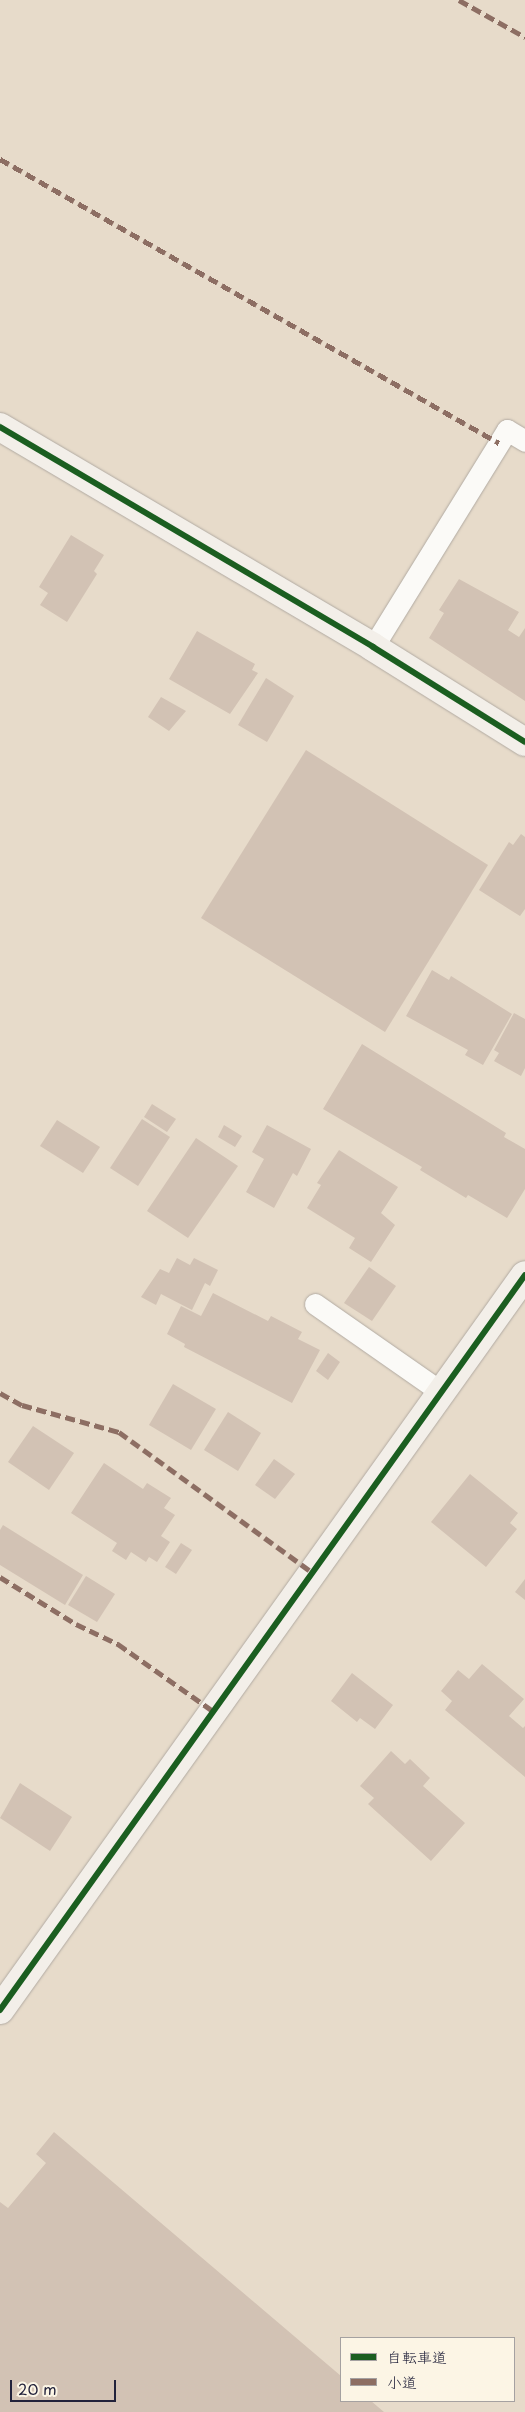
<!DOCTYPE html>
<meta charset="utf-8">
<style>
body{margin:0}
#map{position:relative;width:525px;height:2412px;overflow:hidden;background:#e7dbca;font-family:"Playpen Sans","Klee One",sans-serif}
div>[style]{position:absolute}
.building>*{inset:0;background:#d2c2b4}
.roads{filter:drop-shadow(0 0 1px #b1aaa2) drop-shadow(0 0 1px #b1aaa2)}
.lane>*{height:21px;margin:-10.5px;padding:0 10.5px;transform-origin:10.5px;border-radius:10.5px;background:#fbfaf7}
.secondary>*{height:28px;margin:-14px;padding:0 14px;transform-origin:14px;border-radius:14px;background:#f3efe9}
.quiet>*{height:5px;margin-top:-2.5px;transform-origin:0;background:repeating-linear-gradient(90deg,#8d6e63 0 10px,transparent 0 15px)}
.cycleway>*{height:6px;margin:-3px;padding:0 3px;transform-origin:3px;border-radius:3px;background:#1b5e20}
span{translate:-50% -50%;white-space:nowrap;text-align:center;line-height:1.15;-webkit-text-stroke:4px #fcf5e5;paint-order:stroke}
.legend{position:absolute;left:340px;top:2337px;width:175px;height:65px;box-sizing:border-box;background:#fcf5e5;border:1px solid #a5a1a1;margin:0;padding:6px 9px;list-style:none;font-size:15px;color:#22223b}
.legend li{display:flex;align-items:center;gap:10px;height:25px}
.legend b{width:25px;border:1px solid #a5a1a1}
.scale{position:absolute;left:10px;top:2380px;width:106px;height:22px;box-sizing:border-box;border:2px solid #22223b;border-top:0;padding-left:6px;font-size:15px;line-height:18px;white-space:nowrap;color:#22223b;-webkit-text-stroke:4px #fcf5e5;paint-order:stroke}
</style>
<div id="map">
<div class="building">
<i style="clip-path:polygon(71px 535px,104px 555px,94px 571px,97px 574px,67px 622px,40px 605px,48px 593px,39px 587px)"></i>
<i style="clip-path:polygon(459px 579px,519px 612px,508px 630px,519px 637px,525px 628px,525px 701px,429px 638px,444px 613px,439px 610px)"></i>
<i style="clip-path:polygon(197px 631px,255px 664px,252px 670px,258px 673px,230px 714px,169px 679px)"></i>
<i style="clip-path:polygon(266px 678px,294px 696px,267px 742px,238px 725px)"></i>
<i style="clip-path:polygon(161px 697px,186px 711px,169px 731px,148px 717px)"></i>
<i style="clip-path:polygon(306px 750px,488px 865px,385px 1032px,201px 918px)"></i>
<i style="clip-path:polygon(521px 834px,525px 837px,525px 909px,520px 916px,479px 890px,509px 842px,513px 845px)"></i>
<i style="clip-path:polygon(432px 970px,449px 980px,451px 976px,512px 1014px,483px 1065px,465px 1055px,468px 1050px,406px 1016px)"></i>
<i style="clip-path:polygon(514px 1013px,525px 1019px,525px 1068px,521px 1076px,494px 1061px,499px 1053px,494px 1050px)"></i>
<i style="clip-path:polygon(362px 1044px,506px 1133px,504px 1137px,525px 1149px,525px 1189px,507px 1218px,468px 1195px,466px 1198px,420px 1170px,422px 1167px,323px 1109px)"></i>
<i style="clip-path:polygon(152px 1104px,176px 1119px,167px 1132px,144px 1117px)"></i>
<i style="clip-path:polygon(142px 1119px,170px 1137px,138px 1186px,110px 1168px)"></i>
<i style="clip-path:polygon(57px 1120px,100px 1147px,83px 1173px,40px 1146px)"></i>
<i style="clip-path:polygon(224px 1125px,242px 1136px,235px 1147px,218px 1137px)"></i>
<i style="clip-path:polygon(267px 1125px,311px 1149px,297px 1176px,293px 1173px,274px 1208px,246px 1192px,264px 1159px,252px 1152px)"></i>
<i style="clip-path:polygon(196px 1138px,238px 1166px,188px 1238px,147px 1211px)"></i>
<i style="clip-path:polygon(339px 1150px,398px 1187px,381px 1213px,395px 1225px,371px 1262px,349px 1248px,355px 1238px,307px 1208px,321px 1185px,317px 1183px)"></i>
<i style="clip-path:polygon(177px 1258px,190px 1265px,194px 1258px,218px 1270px,210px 1286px,205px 1283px,192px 1310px,161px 1294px,156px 1305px,141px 1297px,160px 1269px,169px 1273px)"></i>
<i style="clip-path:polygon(369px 1267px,396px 1286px,372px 1321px,344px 1303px)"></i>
<i style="clip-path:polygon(213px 1293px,268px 1321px,271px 1316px,302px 1332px,298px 1339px,320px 1350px,292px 1403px,184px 1347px,185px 1344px,167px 1334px,181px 1306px,201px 1316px)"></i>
<i style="clip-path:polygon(328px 1353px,340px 1362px,328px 1380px,316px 1371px)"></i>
<i style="clip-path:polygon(173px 1384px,216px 1409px,191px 1450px,149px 1425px)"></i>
<i style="clip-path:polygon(228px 1412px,261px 1433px,238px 1471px,204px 1450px)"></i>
<i style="clip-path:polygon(33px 1426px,74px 1453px,49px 1490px,8px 1462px)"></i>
<i style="clip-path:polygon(274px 1459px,295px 1474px,275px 1499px,255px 1485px)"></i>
<i style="clip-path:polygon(104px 1463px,143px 1489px,147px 1483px,171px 1498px,164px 1508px,175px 1515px,161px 1536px,170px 1542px,157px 1562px,149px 1557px,146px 1562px,131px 1552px,126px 1560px,112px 1551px,117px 1543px,71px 1513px)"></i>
<i style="clip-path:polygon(470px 1474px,518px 1513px,510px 1523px,517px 1529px,486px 1567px,431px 1522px)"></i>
<i style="clip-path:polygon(3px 1525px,83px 1575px,65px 1605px,0 1565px,0 1530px)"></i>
<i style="clip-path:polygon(181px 1543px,192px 1550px,176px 1574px,165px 1567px)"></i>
<i style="clip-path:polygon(86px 1576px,115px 1594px,97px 1622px,68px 1605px)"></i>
<i style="clip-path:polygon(525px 1579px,525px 1600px,515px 1592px)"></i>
<i style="clip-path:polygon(482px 1664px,524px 1699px,509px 1716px,523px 1728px,525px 1726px,525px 1777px,445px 1710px,452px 1701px,441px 1691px,458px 1670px,469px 1679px)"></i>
<i style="clip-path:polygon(352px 1673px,393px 1705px,375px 1729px,360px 1718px,357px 1722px,331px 1701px)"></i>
<i style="clip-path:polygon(391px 1751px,405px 1764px,410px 1759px,430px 1778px,423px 1786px,465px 1823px,431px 1861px,368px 1804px,374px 1798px,360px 1786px)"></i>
<i style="clip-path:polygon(20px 1783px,72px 1817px,50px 1851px,0 1818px)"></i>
<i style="clip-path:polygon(54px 2132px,341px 2376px,341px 2401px,371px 2401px,384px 2412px,0 2412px,0 2202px,8px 2208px,46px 2163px,36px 2154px)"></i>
</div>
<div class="roads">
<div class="lane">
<i style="left:373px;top:647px;width:255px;rotate:-58.3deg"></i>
<i style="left:507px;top:430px;width:21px;rotate:31deg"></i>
<i style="left:315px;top:1304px;width:154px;rotate:34.9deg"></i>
</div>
<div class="secondary">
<i style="left:0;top:427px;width:433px;rotate:30.5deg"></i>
<i style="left:373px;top:647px;width:179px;rotate:32deg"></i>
<i style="left:0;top:2010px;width:903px;rotate:-54.46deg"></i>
</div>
</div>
<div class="quiet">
<i style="left:459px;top:0;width:76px;rotate:29.3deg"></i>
<i style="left:0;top:159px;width:574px;rotate:29.65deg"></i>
<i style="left:0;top:1393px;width:25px;rotate:29deg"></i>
<i style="left:22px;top:1405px;width:101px;rotate:15.6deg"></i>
<i style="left:119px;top:1432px;width:238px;rotate:36deg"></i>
<i style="left:0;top:1577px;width:89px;rotate:31.7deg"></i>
<i style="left:76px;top:1624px;width:47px;rotate:25.5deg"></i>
<i style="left:118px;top:1644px;width:116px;rotate:35.2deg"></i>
</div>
<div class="cycleway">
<i style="left:0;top:427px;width:433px;rotate:30.5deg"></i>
<i style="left:373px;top:647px;width:179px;rotate:32deg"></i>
<i style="left:0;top:2010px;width:903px;rotate:-54.46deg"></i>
</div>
<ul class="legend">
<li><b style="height:6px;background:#1b5e20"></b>自転車道</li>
<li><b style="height:6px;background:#8d6e63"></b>小道</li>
</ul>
<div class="scale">20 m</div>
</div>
